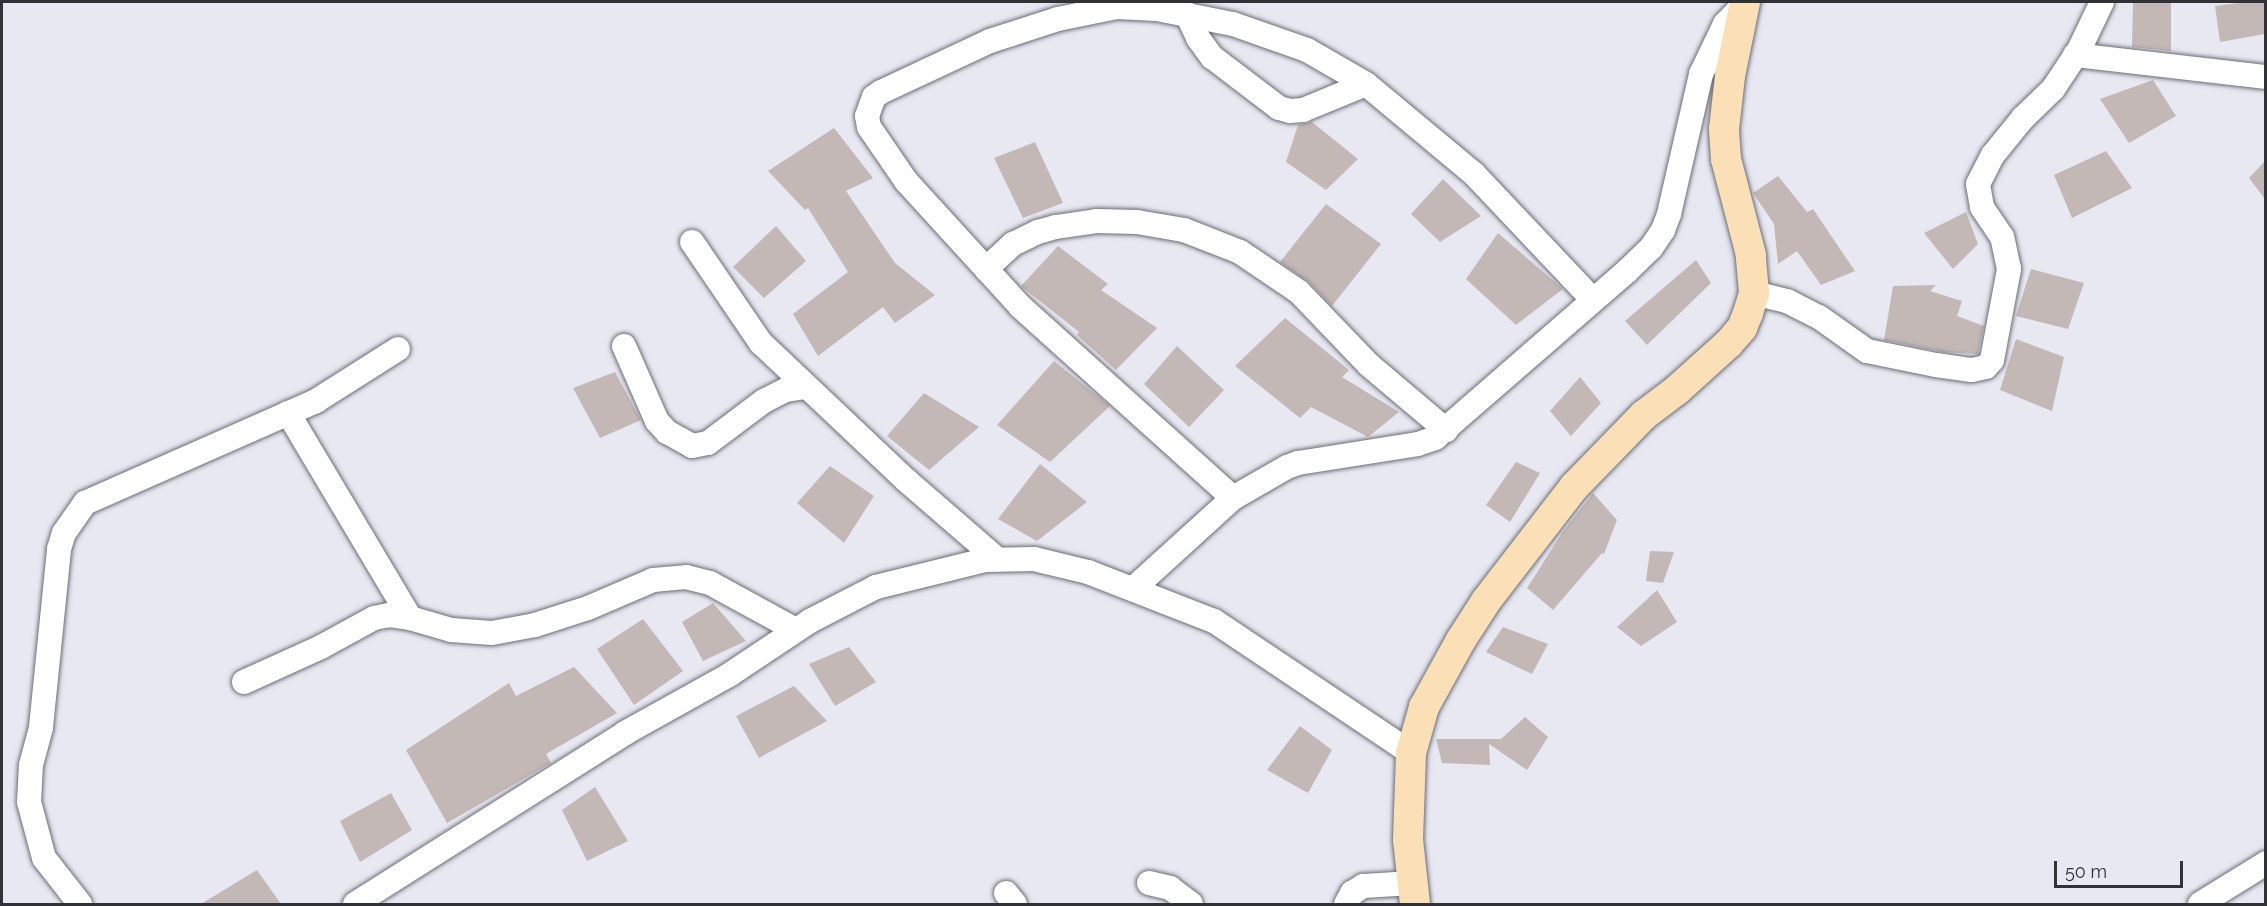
<!DOCTYPE html>
<style>
body{margin:0}
#map{position:relative;width:2267px;height:906px;overflow:hidden;background:#e7e8f2;font-family:Raleway,sans-serif}
div>[style]{position:absolute}
.building>*{inset:0;background:#c3b8b6}
.roads{filter:drop-shadow(0 0 2px #6c6d76) drop-shadow(0 0 2px #6c6d76)}
.minor>*{height:24px;margin:-12px;padding:0 12px;transform-origin:12px;border-radius:12px;background:#fff}
.major>*{height:30px;margin:-15px;padding:0 15px;transform-origin:15px;border-radius:15px;background:#fbdfb6}
span{translate:-50% -50%;white-space:nowrap;text-align:center;line-height:1.15;-webkit-text-stroke:4.5px #e7e8f2;paint-order:stroke}
.frame{position:absolute;inset:0;border:3px solid #313236;pointer-events:none}
.scale{position:absolute;left:2054px;top:861px;width:129px;height:27px;box-sizing:border-box;border:3px solid #313236;border-top:0;padding-left:8px;font-size:18px;line-height:21px;white-space:nowrap;color:#313236;-webkit-text-stroke:4px #e7e8f2;paint-order:stroke}
</style>
<div id="map">
<div class="building">
<i style="clip-path:polygon(2133px 2px,2171px 2px,2171px 51px,2132px 47px)"></i>
<i style="clip-path:polygon(2247px 2px,2265px 2px,2265px 34px,2220px 42px,2215px 6px)"></i>
<i style="clip-path:polygon(2153px 80px,2176px 116px,2129px 143px,2100px 99px)"></i>
<i style="clip-path:polygon(1312px 122px,1358px 159px,1326px 190px,1286px 162px,1298px 125px)"></i>
<i style="clip-path:polygon(834px 128px,873px 178px,846px 191px,895px 263px,935px 295px,895px 323px,883px 307px,818px 356px,793px 314px,848px 272px,808px 208px,805px 210px,768px 171px)"></i>
<i style="clip-path:polygon(1035px 142px,1063px 203px,1023px 218px,994px 158px)"></i>
<i style="clip-path:polygon(2106px 151px,2132px 188px,2072px 218px,2054px 175px)"></i>
<i style="clip-path:polygon(2265px 161px,2265px 199px,2249px 178px)"></i>
<i style="clip-path:polygon(1778px 176px,1807px 212px,1813px 209px,1855px 271px,1821px 285px,1797px 251px,1778px 264px,1774px 224px,1753px 193px)"></i>
<i style="clip-path:polygon(1443px 179px,1481px 216px,1440px 242px,1411px 214px)"></i>
<i style="clip-path:polygon(1326px 204px,1381px 244px,1332px 306px,1309px 282px,1280px 262px)"></i>
<i style="clip-path:polygon(1966px 212px,1978px 244px,1953px 269px,1924px 233px)"></i>
<i style="clip-path:polygon(776px 226px,806px 261px,764px 298px,733px 267px)"></i>
<i style="clip-path:polygon(1498px 233px,1563px 289px,1516px 325px,1466px 279px)"></i>
<i style="clip-path:polygon(1058px 246px,1108px 284px,1101px 290px,1157px 328px,1116px 370px,1077px 335px,1079px 332px,1021px 286px)"></i>
<i style="clip-path:polygon(1696px 260px,1711px 283px,1647px 345px,1625px 321px)"></i>
<i style="clip-path:polygon(2031px 269px,2084px 283px,2068px 329px,2016px 316px)"></i>
<i style="clip-path:polygon(1936px 285px,1930px 291px,1962px 301px,1957px 316px,1984px 326px,1978px 354px,1943px 352px,1884px 340px,1893px 286px)"></i>
<i style="clip-path:polygon(1285px 318px,1349px 370px,1342px 377px,1399px 412px,1368px 437px,1311px 407px,1300px 418px,1235px 366px)"></i>
<i style="clip-path:polygon(2016px 339px,2064px 357px,2052px 411px,2000px 390px)"></i>
<i style="clip-path:polygon(1177px 346px,1224px 390px,1189px 427px,1144px 384px)"></i>
<i style="clip-path:polygon(1054px 361px,1110px 406px,1050px 462px,997px 425px)"></i>
<i style="clip-path:polygon(615px 372px,641px 420px,600px 438px,573px 388px)"></i>
<i style="clip-path:polygon(1580px 377px,1601px 403px,1571px 436px,1550px 411px)"></i>
<i style="clip-path:polygon(924px 393px,979px 427px,929px 470px,887px 436px)"></i>
<i style="clip-path:polygon(1516px 462px,1540px 473px,1510px 522px,1486px 505px)"></i>
<i style="clip-path:polygon(1040px 464px,1087px 502px,1037px 541px,998px 519px)"></i>
<i style="clip-path:polygon(830px 466px,874px 496px,844px 543px,797px 503px)"></i>
<i style="clip-path:polygon(1593px 493px,1617px 520px,1604px 554px,1602px 553px,1553px 610px,1527px 588px,1562px 533px)"></i>
<i style="clip-path:polygon(1650px 551px,1674px 552px,1663px 583px,1646px 581px)"></i>
<i style="clip-path:polygon(1657px 590px,1677px 622px,1641px 646px,1617px 627px)"></i>
<i style="clip-path:polygon(713px 603px,746px 641px,703px 661px,682px 622px)"></i>
<i style="clip-path:polygon(643px 619px,683px 671px,634px 705px,597px 649px)"></i>
<i style="clip-path:polygon(1503px 627px,1548px 644px,1532px 674px,1486px 652px)"></i>
<i style="clip-path:polygon(849px 647px,876px 682px,835px 706px,809px 664px)"></i>
<i style="clip-path:polygon(574px 667px,617px 713px,546px 754px,551px 763px,447px 823px,406px 750px,509px 683px,516px 696px)"></i>
<i style="clip-path:polygon(794px 686px,827px 721px,759px 758px,736px 716px)"></i>
<i style="clip-path:polygon(1525px 717px,1548px 737px,1527px 770px,1489px 744px,1490px 765px,1442px 763px,1436px 739px,1501px 739px)"></i>
<i style="clip-path:polygon(1300px 726px,1332px 750px,1308px 793px,1267px 770px)"></i>
<i style="clip-path:polygon(595px 787px,628px 841px,587px 861px,562px 810px)"></i>
<i style="clip-path:polygon(391px 793px,412px 830px,360px 862px,340px 821px)"></i>
<i style="clip-path:polygon(257px 870px,281px 904px,201px 904px)"></i>
</div>
<div class="roads">
<div class="minor">
<i style="left:1187px;top:14px;width:26px;rotate:65deg"></i>
<i style="left:1198px;top:38px;width:24px;rotate:54deg"></i>
<i style="left:1212px;top:57px;width:84px;rotate:37.3deg"></i>
<i style="left:1279px;top:108px;width:11px;rotate:15deg"></i>
<i style="left:1290px;top:111px;width:13px;rotate:-4deg"></i>
<i style="left:1303px;top:110px;width:68px;rotate:-22.4deg"></i>
<i style="left:2075px;top:55px;width:192px;rotate:6.6deg"></i>
<i style="left:692px;top:242px;width:122px;rotate:55.7deg"></i>
<i style="left:761px;top:343px;width:201px;rotate:43.4deg"></i>
<i style="left:907px;top:481px;width:119px;rotate:40.9deg"></i>
<i style="left:986px;top:269px;width:37px;rotate:-43deg"></i>
<i style="left:1013px;top:244px;width:28px;rotate:-26deg"></i>
<i style="left:1038px;top:232px;width:19px;rotate:-16deg"></i>
<i style="left:1056px;top:227px;width:41px;rotate:-8.3deg"></i>
<i style="left:1097px;top:221px;width:40px;rotate:1.4deg"></i>
<i style="left:1137px;top:222px;width:48px;rotate:9.7deg"></i>
<i style="left:1184px;top:230px;width:60px;rotate:21.4deg"></i>
<i style="left:1240px;top:252px;width:71px;rotate:34.1deg"></i>
<i style="left:1299px;top:292px;width:101px;rotate:46.2deg"></i>
<i style="left:1369px;top:365px;width:101px;rotate:40.2deg"></i>
<i style="left:1754px;top:293px;width:34px;rotate:14deg"></i>
<i style="left:1787px;top:301px;width:36px;rotate:27deg"></i>
<i style="left:1819px;top:317px;width:59px;rotate:35.3deg"></i>
<i style="left:1867px;top:351px;width:70px;rotate:11.5deg"></i>
<i style="left:1936px;top:365px;width:36px;rotate:8deg"></i>
<i style="left:1972px;top:370px;width:14px;rotate:-12deg"></i>
<i style="left:1986px;top:367px;width:9px;rotate:-49deg"></i>
<i style="left:1992px;top:360px;width:93px;rotate:-79.4deg"></i>
<i style="left:2009px;top:269px;width:33px;rotate:-102deg"></i>
<i style="left:2002px;top:237px;width:36px;rotate:-124deg"></i>
<i style="left:1982px;top:207px;width:23px;rotate:-100deg"></i>
<i style="left:1978px;top:184px;width:33px;rotate:-63deg"></i>
<i style="left:1993px;top:155px;width:48px;rotate:-51deg"></i>
<i style="left:2023px;top:118px;width:42px;rotate:-44deg"></i>
<i style="left:2053px;top:89px;width:47px;rotate:-56.3deg"></i>
<i style="left:2079px;top:50px;width:53px;rotate:-64.4deg"></i>
<i style="left:624px;top:346px;width:82px;rotate:66.3deg"></i>
<i style="left:657px;top:421px;width:15px;rotate:48deg"></i>
<i style="left:667px;top:432px;width:29px;rotate:29deg"></i>
<i style="left:692px;top:446px;width:16px;rotate:-11deg"></i>
<i style="left:708px;top:443px;width:70px;rotate:-36.9deg"></i>
<i style="left:764px;top:401px;width:25px;rotate:-27deg"></i>
<i style="left:786px;top:390px;width:20px;rotate:-9deg"></i>
<i style="left:288px;top:413px;width:239px;rotate:59.2deg"></i>
<i style="left:1233px;top:498px;width:287px;rotate:-138deg"></i>
<i style="left:1020px;top:306px;width:169px;rotate:-132.4deg"></i>
<i style="left:906px;top:181px;width:65px;rotate:-124.4deg"></i>
<i style="left:869px;top:127px;width:11px;rotate:-100deg"></i>
<i style="left:867px;top:116px;width:20px;rotate:-70deg"></i>
<i style="left:874px;top:97px;width:9px;rotate:-36deg"></i>
<i style="left:881px;top:92px;width:120px;rotate:-25.1deg"></i>
<i style="left:990px;top:41px;width:71px;rotate:-17.9deg"></i>
<i style="left:1058px;top:19px;width:60px;rotate:-11.5deg"></i>
<i style="left:1117px;top:7px;width:40px;rotate:2.9deg"></i>
<i style="left:1157px;top:9px;width:77px;rotate:11.2deg"></i>
<i style="left:1233px;top:24px;width:78px;rotate:19.4deg"></i>
<i style="left:1307px;top:50px;width:68px;rotate:30deg"></i>
<i style="left:1366px;top:84px;width:141px;rotate:39.8deg"></i>
<i style="left:1474px;top:174px;width:173px;rotate:46.6deg"></i>
<i style="left:1134px;top:588px;width:134px;rotate:-42.3deg"></i>
<i style="left:1233px;top:498px;width:62px;rotate:-29.9deg"></i>
<i style="left:1287px;top:467px;width:12px;rotate:-20deg"></i>
<i style="left:1298px;top:463px;width:121px;rotate:-9deg"></i>
<i style="left:1418px;top:444px;width:18px;rotate:-19deg"></i>
<i style="left:1435px;top:438px;width:254px;rotate:-41deg"></i>
<i style="left:1627px;top:271px;width:33px;rotate:-44deg"></i>
<i style="left:1651px;top:248px;width:22px;rotate:-56deg"></i>
<i style="left:1663px;top:230px;width:17px;rotate:-69deg"></i>
<i style="left:1669px;top:214px;width:144px;rotate:-77.1deg"></i>
<i style="left:1701px;top:74px;width:55px;rotate:-64.4deg"></i>
<i style="left:1725px;top:24px;width:30px;rotate:-46deg"></i>
<i style="left:244px;top:682px;width:85px;rotate:-24.4deg"></i>
<i style="left:321px;top:647px;width:60px;rotate:-28.7deg"></i>
<i style="left:374px;top:618px;width:15px;rotate:-11deg"></i>
<i style="left:389px;top:615px;width:21px;rotate:8deg"></i>
<i style="left:410px;top:618px;width:43px;rotate:16.3deg"></i>
<i style="left:451px;top:630px;width:41px;rotate:4.2deg"></i>
<i style="left:492px;top:633px;width:44px;rotate:-10.5deg"></i>
<i style="left:535px;top:625px;width:56px;rotate:-17.8deg"></i>
<i style="left:588px;top:608px;width:71px;rotate:-23.3deg"></i>
<i style="left:653px;top:580px;width:33px;rotate:-5deg"></i>
<i style="left:686px;top:577px;width:25px;rotate:14deg"></i>
<i style="left:710px;top:583px;width:98px;rotate:28.7deg"></i>
<i style="left:1149px;top:883px;width:22px;rotate:13deg"></i>
<i style="left:1170px;top:888px;width:26px;rotate:37deg"></i>
<i style="left:1006px;top:893px;width:14px;rotate:51deg"></i>
<i style="left:80px;top:904px;width:58px;rotate:-128deg"></i>
<i style="left:44px;top:858px;width:58px;rotate:-105deg"></i>
<i style="left:29px;top:802px;width:37px;rotate:-87deg"></i>
<i style="left:31px;top:765px;width:39px;rotate:-75deg"></i>
<i style="left:41px;top:727px;width:179px;rotate:-84.2deg"></i>
<i style="left:59px;top:549px;width:17px;rotate:-73deg"></i>
<i style="left:64px;top:533px;width:37px;rotate:-55deg"></i>
<i style="left:85px;top:503px;width:253px;rotate:-23.8deg"></i>
<i style="left:316px;top:401px;width:97px;rotate:-32.4deg"></i>
<i style="left:355px;top:904px;width:320px;rotate:-32.3deg"></i>
<i style="left:625px;top:733px;width:119px;rotate:-29.1deg"></i>
<i style="left:729px;top:675px;width:97px;rotate:-33.7deg"></i>
<i style="left:810px;top:621px;width:74px;rotate:-27.3deg"></i>
<i style="left:876px;top:587px;width:112px;rotate:-13.9deg"></i>
<i style="left:985px;top:560px;width:49px;rotate:-1.2deg"></i>
<i style="left:1034px;top:559px;width:56px;rotate:13.5deg"></i>
<i style="left:1088px;top:572px;width:135px;rotate:21.3deg"></i>
<i style="left:1214px;top:621px;width:237px;rotate:33.8deg"></i>
<i style="left:1346px;top:904px;width:13px;rotate:-61deg"></i>
<i style="left:1352px;top:893px;width:13px;rotate:-32deg"></i>
<i style="left:1363px;top:886px;width:50px;rotate:-3.4deg"></i>
<i style="left:2200px;top:904px;width:78px;rotate:-31.8deg"></i>
</div>
<div class="major">
<i style="left:1415px;top:904px;width:64px;rotate:-96.2deg"></i>
<i style="left:1408px;top:840px;width:87px;rotate:-88deg"></i>
<i style="left:1411px;top:753px;width:48px;rotate:-74.2deg"></i>
<i style="left:1424px;top:707px;width:77px;rotate:-61.1deg"></i>
<i style="left:1461px;top:640px;width:46px;rotate:-57.3deg"></i>
<i style="left:1486px;top:601px;width:144px;rotate:-52.3deg"></i>
<i style="left:1574px;top:487px;width:100px;rotate:-45.8deg"></i>
<i style="left:1644px;top:415px;width:41px;rotate:-37.1deg"></i>
<i style="left:1677px;top:390px;width:70px;rotate:-42.1deg"></i>
<i style="left:1729px;top:343px;width:20px;rotate:-49deg"></i>
<i style="left:1742px;top:328px;width:16px;rotate:-68deg"></i>
<i style="left:1748px;top:313px;width:21px;rotate:-73deg"></i>
<i style="left:1754px;top:293px;width:38px;rotate:-95deg"></i>
<i style="left:1751px;top:255px;width:99px;rotate:-104.6deg"></i>
<i style="left:1726px;top:159px;width:30px;rotate:-94deg"></i>
<i style="left:1724px;top:129px;width:53px;rotate:-83.5deg"></i>
<i style="left:1730px;top:76px;width:76px;rotate:-78.5deg"></i>
</div>
</div>
<div class="frame"></div>
<div class="scale">50 m</div>
</div>
